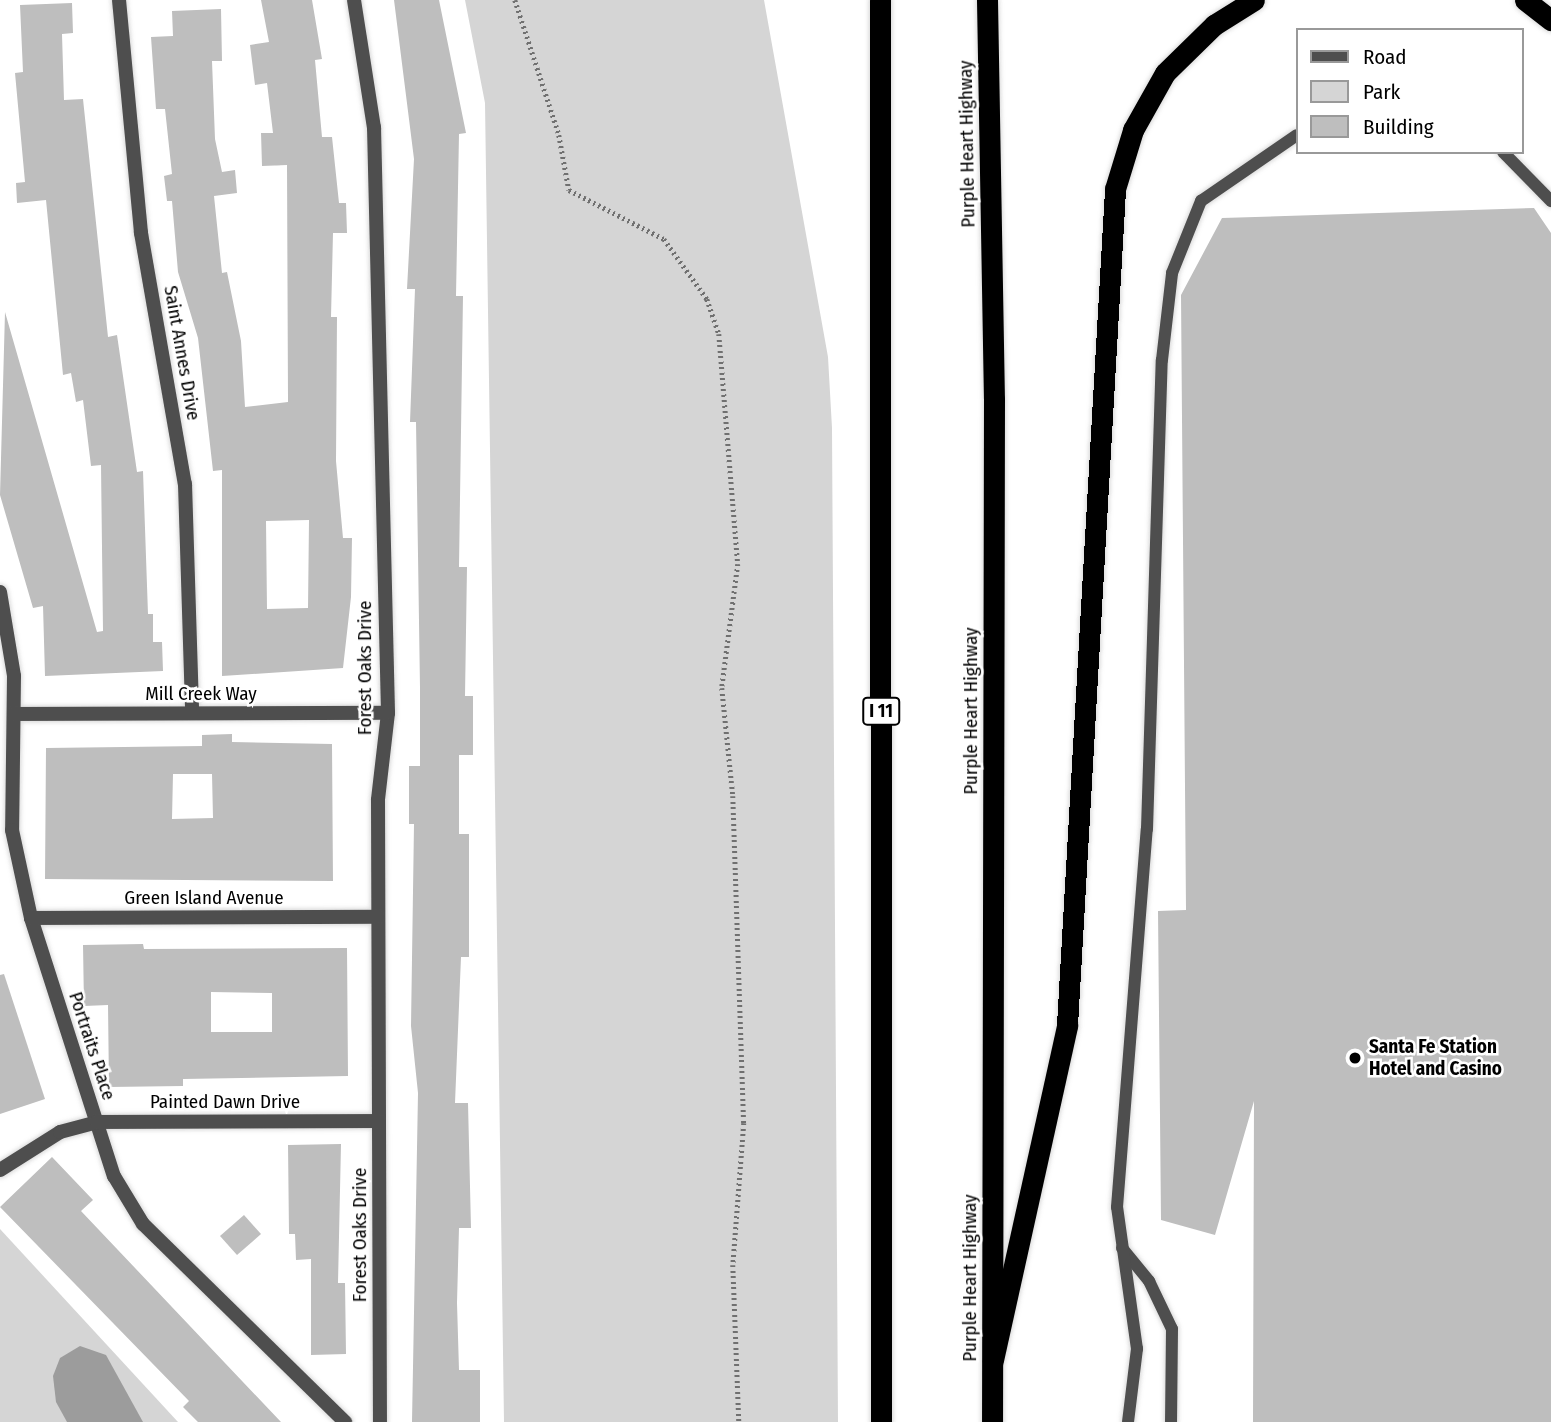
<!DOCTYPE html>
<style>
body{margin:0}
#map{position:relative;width:1551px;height:1422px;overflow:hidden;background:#fff;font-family:"Fira Sans Condensed",sans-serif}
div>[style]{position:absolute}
.green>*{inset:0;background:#d5d5d5}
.water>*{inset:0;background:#9c9c9c}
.building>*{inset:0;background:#bebebe}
.path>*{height:4.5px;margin-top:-2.25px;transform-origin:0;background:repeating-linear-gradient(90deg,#707070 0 2px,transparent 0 5.5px)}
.roads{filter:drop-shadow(0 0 2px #dbdbdb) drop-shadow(0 0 2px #dbdbdb)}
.service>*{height:12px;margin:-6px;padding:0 6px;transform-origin:6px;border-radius:6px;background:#4e4e4e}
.minor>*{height:14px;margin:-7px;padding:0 7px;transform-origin:7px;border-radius:7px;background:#4e4e4e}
.motorway>*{height:21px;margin:-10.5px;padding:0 10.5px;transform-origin:10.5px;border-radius:10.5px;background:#000}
.dots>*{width:19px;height:19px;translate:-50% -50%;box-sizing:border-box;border:4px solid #fff;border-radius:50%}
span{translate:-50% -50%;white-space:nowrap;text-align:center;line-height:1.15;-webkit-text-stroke:5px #fff;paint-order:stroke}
.shield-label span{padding:2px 5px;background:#fff;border:2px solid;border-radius:5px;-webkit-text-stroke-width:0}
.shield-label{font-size:18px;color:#000;font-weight:700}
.street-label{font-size:19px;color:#000}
.poi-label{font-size:19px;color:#000;font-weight:700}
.left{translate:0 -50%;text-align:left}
.legend{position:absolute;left:1296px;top:28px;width:228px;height:126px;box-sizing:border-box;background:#fff;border:2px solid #999;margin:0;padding:9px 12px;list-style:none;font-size:21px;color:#000}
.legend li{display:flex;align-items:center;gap:14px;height:35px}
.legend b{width:35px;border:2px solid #999}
</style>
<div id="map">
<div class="green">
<i style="clip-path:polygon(465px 0,764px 0,828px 357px,832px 428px,838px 1422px,504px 1422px,485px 103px)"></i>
<i style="clip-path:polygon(0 1229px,178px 1422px,0 1422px)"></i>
</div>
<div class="water">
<i style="clip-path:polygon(80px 1346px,106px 1355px,143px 1422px,67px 1422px,56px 1402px,53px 1376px,60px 1358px)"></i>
</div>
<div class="building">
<i style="clip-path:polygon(evenodd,261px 0,312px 0,322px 59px,315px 60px,322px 137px,332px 137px,339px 203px,346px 203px,347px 233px,333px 233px,331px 317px,337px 317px,336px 461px,343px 538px,352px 538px,351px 597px,343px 668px,222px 676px,222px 470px,213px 471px,198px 338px,178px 272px,172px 201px,167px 201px,164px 176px,172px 174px,165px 109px,156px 109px,151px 37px,173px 36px,172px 11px,221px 9px,222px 61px,212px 61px,215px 139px,222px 172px,235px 170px,237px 193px,214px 196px,222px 273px,227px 272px,241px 341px,245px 407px,288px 402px,287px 165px,262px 166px,261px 133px,273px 133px,267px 83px,255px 85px,250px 45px,269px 42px,261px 0,309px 520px,308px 608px,267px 609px,266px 521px,309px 520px)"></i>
<i style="clip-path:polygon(394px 0,439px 0,466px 133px,459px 134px,456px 296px,463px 296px,459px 567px,467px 567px,465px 696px,473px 696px,473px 755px,459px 755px,459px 834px,469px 834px,469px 957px,461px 957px,455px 1103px,468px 1103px,471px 1228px,459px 1228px,457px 1303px,459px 1370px,480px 1370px,480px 1422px,412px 1422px,418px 1093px,411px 1026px,414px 824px,409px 824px,409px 766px,420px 766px,420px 688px,416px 422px,410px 422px,415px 289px,407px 289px,414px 159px)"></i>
<i style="clip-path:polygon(72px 3px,73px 33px,62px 34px,64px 100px,83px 99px,108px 337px,117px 335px,137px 472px,143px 471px,148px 614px,153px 614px,153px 642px,162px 642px,163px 671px,45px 676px,43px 606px,33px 608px,0 495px,5px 312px,97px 632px,103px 631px,101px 465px,91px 466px,83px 400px,76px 402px,71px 373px,63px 375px,46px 200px,17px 203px,16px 183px,25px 182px,15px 73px,23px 72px,20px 5px)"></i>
<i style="clip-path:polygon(1534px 208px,1551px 233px,1551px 1422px,1253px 1422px,1254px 1101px,1215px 1235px,1161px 1220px,1158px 911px,1186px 910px,1181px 295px,1222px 218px)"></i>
<i style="clip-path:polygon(evenodd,232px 734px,232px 742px,332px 744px,333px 881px,45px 879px,46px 748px,202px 746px,202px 735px,232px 734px,173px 774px,212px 774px,213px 818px,172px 819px,173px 774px)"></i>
<i style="clip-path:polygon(evenodd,143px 944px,144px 949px,347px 948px,348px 1076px,183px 1079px,183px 1086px,109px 1087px,108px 1005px,84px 1006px,83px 945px,143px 944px,211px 992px,272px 993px,272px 1032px,211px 1032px,211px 992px)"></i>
<i style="clip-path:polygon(4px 974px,45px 1099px,0 1114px,0 975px)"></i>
<i style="clip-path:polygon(341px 1144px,338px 1283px,345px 1283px,346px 1354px,311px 1355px,311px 1259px,296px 1260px,295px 1234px,289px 1234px,288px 1145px)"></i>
<i style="clip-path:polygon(52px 1157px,93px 1200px,81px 1211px,281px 1422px,198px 1422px,183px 1407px,189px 1401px,0 1207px)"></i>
<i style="clip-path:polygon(244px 1215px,261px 1234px,237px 1255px,220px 1236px)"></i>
</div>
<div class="path">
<i style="left:515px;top:0;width:142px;rotate:71.9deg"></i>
<i style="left:559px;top:135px;width:56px;rotate:79.7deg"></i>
<i style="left:569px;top:190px;width:107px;rotate:27.3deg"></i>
<i style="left:664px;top:239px;width:74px;rotate:54.4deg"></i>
<i style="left:707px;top:299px;width:37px;rotate:71deg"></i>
<i style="left:719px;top:334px;width:231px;rotate:85.3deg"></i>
<i style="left:738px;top:564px;width:125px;rotate:97.4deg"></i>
<i style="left:722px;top:688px;width:109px;rotate:84.2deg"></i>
<i style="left:733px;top:796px;width:327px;rotate:88.1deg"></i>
<i style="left:744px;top:1123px;width:142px;rotate:94.4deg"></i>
<i style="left:733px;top:1265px;width:157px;rotate:87.8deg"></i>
</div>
<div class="roads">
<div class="service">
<i style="left:1503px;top:152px;width:69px;rotate:45.6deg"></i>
<i style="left:1122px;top:1248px;width:43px;rotate:50.7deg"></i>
<i style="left:1149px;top:1281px;width:53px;rotate:64.4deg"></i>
<i style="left:1172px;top:1329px;width:93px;rotate:90.6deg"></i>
<i style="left:1128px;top:1422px;width:74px;rotate:-83deg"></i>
<i style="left:1137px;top:1349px;width:143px;rotate:-98deg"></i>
<i style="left:1117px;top:1207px;width:379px;rotate:-85.5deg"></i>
<i style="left:1147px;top:829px;width:469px;rotate:-88.2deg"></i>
<i style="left:1162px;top:360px;width:88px;rotate:-83.4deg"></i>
<i style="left:1172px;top:273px;width:78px;rotate:-68.1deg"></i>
<i style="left:1201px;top:201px;width:116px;rotate:-34.5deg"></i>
</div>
<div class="minor">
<i style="left:119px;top:0;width:234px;rotate:84.6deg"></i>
<i style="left:141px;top:233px;width:255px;rotate:80.1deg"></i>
<i style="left:185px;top:484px;width:229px;rotate:88.2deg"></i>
<i style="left:354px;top:0;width:129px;rotate:81.1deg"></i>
<i style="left:374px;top:127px;width:586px;rotate:88.63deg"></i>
<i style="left:388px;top:713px;width:88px;rotate:96.6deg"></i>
<i style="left:378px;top:800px;width:622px;rotate:89.82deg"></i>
<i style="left:0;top:592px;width:85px;rotate:80.5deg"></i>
<i style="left:14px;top:676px;width:154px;rotate:90.7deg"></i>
<i style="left:12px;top:830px;width:90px;rotate:77.8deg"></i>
<i style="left:31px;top:918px;width:271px;rotate:72.2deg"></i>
<i style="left:114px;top:1176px;width:56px;rotate:58.9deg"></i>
<i style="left:143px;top:1224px;width:283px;rotate:44.4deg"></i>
<i style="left:14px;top:714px;width:374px;rotate:-0.2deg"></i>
<i style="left:31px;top:918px;width:347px;rotate:-0.2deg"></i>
<i style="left:0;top:1170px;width:71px;rotate:-32.3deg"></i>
<i style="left:60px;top:1132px;width:38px;rotate:-15deg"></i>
<i style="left:97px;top:1122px;width:282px;rotate:-0.2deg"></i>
</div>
<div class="motorway">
<i style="left:880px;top:0;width:1422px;rotate:89.96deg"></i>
<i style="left:987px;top:0;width:399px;rotate:89deg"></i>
<i style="left:994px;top:399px;width:1023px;rotate:90.11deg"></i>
<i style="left:1525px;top:0;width:33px;rotate:38deg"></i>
<i style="left:993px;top:1360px;width:343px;rotate:-77.5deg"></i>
<i style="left:1067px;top:1025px;width:837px;rotate:-86.71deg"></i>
<i style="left:1115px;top:189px;width:62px;rotate:-73deg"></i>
<i style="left:1133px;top:130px;width:65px;rotate:-60.7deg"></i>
<i style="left:1165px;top:73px;width:69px;rotate:-44.4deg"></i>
<i style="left:1214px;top:25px;width:47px;rotate:-32deg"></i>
</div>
</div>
<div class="dots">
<i style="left:1355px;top:1058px;background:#000"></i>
</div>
<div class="shield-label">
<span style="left:881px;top:711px">I 11</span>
</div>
<div class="street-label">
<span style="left:967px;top:144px;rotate:-91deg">Purple Heart Highway</span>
<span style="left:182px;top:353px;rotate:80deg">Saint Annes Drive</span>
<span style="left:365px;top:668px;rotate:-90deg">Forest Oaks Drive</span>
<span style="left:201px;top:694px">Mill Creek Way</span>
<span style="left:971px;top:711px;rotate:-90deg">Purple Heart Highway</span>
<span style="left:204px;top:898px">Green Island Avenue</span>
<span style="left:92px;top:1046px;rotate:72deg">Portraits Place</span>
<span style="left:225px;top:1102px">Painted Dawn Drive</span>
<span style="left:360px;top:1235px;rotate:-90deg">Forest Oaks Drive</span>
<span style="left:970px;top:1278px;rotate:-90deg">Purple Heart Highway</span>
</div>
<div class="poi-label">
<span class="left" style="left:1369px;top:1058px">Santa Fe Station<br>Hotel and Casino</span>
</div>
<ul class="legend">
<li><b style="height:9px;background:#4e4e4e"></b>Road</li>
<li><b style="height:19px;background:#d5d5d5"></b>Park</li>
<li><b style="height:19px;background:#bebebe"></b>Building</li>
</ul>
</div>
